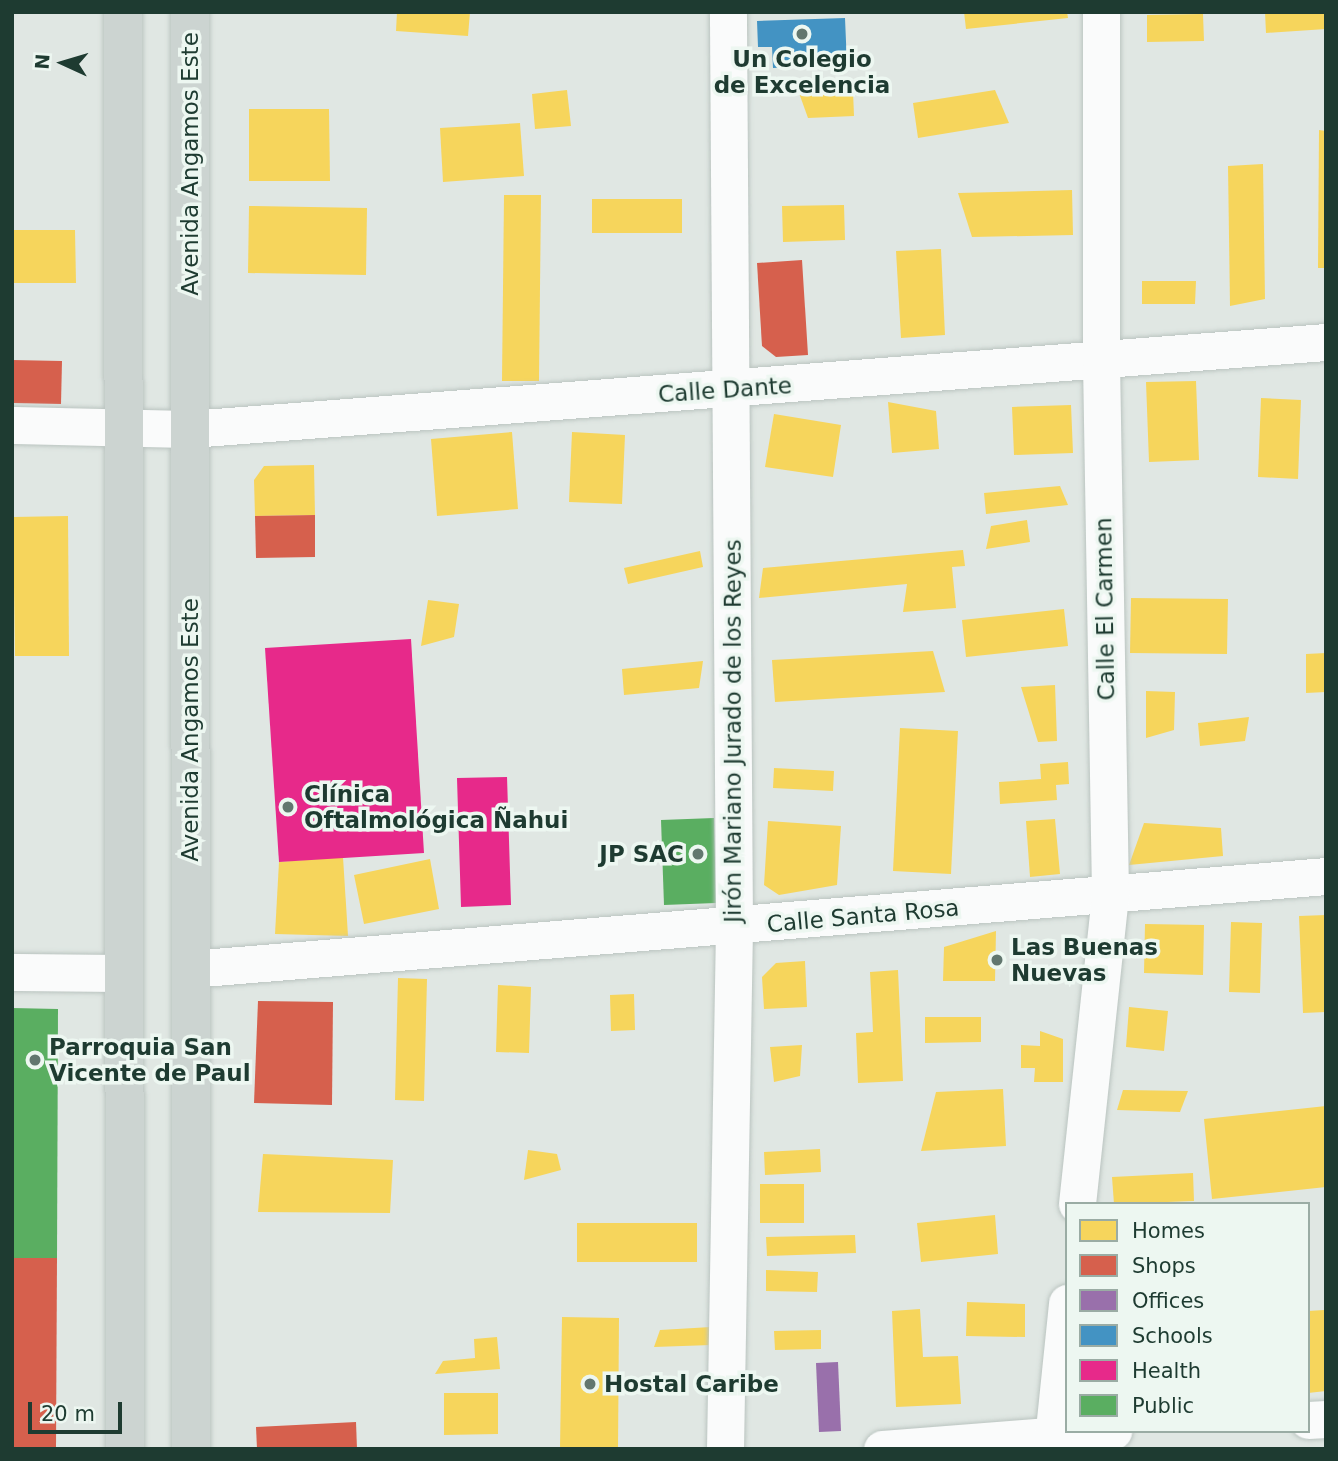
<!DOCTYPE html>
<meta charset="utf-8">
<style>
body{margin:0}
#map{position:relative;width:1338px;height:1461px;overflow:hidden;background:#e0e7e3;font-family:"DejaVu Sans",sans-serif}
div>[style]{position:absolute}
.homes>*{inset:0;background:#f6d55c}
.shops>*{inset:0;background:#d6604d}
.offices>*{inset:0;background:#9970ab}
.schools>*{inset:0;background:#4393c3}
.health>*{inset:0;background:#e7298a}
.public>*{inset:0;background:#5aae61}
.roads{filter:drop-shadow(0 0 2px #bac4c0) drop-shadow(0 0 2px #bac4c0)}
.minor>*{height:37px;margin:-18.5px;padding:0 18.5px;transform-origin:18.5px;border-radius:18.5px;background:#fafbfb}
.major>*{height:38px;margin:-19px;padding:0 19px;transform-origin:19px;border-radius:19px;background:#ccd4d1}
.dots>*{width:19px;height:19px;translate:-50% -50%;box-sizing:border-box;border:4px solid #edf7f1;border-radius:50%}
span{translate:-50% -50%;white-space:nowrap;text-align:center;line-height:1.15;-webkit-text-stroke:7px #edf7f1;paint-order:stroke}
.poi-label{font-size:23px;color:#1e3b31;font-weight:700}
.left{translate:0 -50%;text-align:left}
.right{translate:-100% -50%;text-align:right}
.street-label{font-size:23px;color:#1e3b31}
.frame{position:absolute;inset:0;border:14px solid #1e3b31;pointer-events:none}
.legend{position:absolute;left:1065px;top:1202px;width:245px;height:231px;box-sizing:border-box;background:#edf7f1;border:2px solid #9aaca4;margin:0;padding:9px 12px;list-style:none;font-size:21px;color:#1e3b31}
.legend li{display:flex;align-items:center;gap:14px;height:35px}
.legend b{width:35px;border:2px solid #9aaca4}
.north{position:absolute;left:28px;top:28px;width:70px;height:70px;-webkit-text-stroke:5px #edf7f1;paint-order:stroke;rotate:274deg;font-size:19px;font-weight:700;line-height:28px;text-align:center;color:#1e3b31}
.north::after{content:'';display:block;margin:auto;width:24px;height:32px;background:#1e3b31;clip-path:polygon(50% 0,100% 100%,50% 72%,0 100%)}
.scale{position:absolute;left:28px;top:1402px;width:94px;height:32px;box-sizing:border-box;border:4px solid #1e3b31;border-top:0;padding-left:9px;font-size:21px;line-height:24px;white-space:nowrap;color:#1e3b31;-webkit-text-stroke:5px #edf7f1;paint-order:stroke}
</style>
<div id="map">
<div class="homes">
<i style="clip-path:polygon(397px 12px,470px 12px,468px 36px,396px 31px)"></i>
<i style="clip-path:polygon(964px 12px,1067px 12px,1068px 18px,966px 29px)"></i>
<i style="clip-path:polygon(1265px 12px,1326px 12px,1326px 29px,1266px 33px)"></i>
<i style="clip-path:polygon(1203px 14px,1204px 41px,1147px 42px,1147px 15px)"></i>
<i style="clip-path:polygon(567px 90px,571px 126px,535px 129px,532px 94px)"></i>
<i style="clip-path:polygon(995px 90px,1009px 123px,918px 138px,913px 103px)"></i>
<i style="clip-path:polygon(853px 91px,854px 116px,808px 118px,799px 93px)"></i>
<i style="clip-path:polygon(249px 109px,329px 109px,330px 181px,249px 181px)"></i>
<i style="clip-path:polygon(520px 123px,524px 176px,443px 182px,440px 128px)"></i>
<i style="clip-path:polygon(1319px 130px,1326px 131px,1326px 268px,1318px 268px)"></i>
<i style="clip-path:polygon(1263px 164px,1265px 299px,1230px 306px,1228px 166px)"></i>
<i style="clip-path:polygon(1072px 190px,1073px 235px,972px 237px,958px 193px)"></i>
<i style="clip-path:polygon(504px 195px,541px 195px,539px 381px,502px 381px)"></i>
<i style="clip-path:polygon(592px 199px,682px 199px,682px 233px,592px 233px)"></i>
<i style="clip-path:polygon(844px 205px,845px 240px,783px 242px,782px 206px)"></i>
<i style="clip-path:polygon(249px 206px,367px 208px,366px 275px,248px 273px)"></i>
<i style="clip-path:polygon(12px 230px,75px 230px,76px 283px,12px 283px)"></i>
<i style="clip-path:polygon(941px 249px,945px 335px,901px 338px,896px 251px)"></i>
<i style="clip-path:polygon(1142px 281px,1196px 281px,1195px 304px,1142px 304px)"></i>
<i style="clip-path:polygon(1196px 381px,1199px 460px,1149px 462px,1146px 382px)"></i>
<i style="clip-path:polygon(1261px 398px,1301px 400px,1298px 479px,1258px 477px)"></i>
<i style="clip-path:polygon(888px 402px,936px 411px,939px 449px,892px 453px)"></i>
<i style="clip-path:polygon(1071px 405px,1073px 453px,1014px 455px,1012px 407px)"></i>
<i style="clip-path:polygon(774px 414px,841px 425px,833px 477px,765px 467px)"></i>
<i style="clip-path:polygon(512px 432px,518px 509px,437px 516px,431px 439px)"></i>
<i style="clip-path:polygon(572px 432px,625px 435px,622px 504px,569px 502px)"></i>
<i style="clip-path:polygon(314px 465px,315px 515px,255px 516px,254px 480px,264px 466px)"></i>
<i style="clip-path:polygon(1060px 486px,1068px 505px,986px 514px,984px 493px)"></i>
<i style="clip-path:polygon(68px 516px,69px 656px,15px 656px,13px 517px)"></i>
<i style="clip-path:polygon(1027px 520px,1030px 542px,986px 549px,991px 526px)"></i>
<i style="clip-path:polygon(963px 550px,965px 566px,952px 567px,956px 608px,903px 612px,907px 584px,759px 598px,763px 568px)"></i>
<i style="clip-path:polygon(700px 551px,703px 567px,628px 584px,624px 568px)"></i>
<i style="clip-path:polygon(1131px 598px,1228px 599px,1227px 654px,1130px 653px)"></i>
<i style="clip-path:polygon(428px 600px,459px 604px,454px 637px,421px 646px)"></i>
<i style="clip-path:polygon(1064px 609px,1068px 646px,966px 657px,962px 620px)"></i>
<i style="clip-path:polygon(933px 651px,945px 692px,775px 702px,772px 660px)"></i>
<i style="clip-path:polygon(1326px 653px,1326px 692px,1306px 693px,1306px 654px)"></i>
<i style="clip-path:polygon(703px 661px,699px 688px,624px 695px,622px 669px)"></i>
<i style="clip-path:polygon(1055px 685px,1057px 741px,1038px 742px,1021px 687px)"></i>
<i style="clip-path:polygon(1146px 691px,1175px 692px,1174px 730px,1146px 738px)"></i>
<i style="clip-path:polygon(1249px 717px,1245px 741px,1200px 746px,1198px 723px)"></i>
<i style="clip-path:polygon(900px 728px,958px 731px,951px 874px,893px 871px)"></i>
<i style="clip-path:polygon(1068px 762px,1069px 784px,1056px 785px,1057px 800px,1000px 804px,999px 782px,1041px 779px,1040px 764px)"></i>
<i style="clip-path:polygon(774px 768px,834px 771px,833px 791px,773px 788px)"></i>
<i style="clip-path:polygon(1055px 819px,1060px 874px,1030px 877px,1026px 821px)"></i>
<i style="clip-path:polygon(768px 821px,841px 826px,837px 885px,779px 895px,764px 885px)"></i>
<i style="clip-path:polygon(1144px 823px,1221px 828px,1223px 856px,1129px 865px)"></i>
<i style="clip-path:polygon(343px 857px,348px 936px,275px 934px,279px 862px)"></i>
<i style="clip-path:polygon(430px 859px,439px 909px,364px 924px,354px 875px)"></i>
<i style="clip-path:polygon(1326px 915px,1326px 1012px,1303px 1013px,1299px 916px)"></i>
<i style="clip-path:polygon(1231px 922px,1262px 923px,1260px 993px,1229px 992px)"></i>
<i style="clip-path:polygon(1145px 924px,1204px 925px,1203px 975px,1144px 973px)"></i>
<i style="clip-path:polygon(996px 931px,995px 981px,943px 981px,944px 947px)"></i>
<i style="clip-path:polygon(805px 961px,807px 1007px,764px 1009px,762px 977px,776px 963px)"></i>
<i style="clip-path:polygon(898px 970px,903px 1081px,858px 1083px,856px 1033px,873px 1032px,870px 972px)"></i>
<i style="clip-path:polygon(398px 978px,427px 979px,424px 1101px,395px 1100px)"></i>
<i style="clip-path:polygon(498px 985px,531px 987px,529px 1053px,496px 1052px)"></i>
<i style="clip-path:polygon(634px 994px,635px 1030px,611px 1031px,610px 995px)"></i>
<i style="clip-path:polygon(1129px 1007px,1168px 1011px,1164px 1051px,1126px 1047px)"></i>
<i style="clip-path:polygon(925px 1017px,981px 1017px,981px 1042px,925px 1043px)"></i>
<i style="clip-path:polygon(1040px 1031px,1063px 1039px,1063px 1082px,1034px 1082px,1035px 1068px,1021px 1068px,1021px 1045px,1040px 1046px)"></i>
<i style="clip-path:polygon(802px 1045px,800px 1076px,774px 1082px,770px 1047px)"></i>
<i style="clip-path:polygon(1003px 1089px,1006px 1146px,921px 1151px,936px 1092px)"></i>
<i style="clip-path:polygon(1123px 1090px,1188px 1091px,1180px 1112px,1117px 1110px)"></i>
<i style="clip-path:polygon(1326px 1106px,1326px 1187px,1212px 1199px,1204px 1119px)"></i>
<i style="clip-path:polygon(820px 1149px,821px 1172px,765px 1175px,764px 1152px)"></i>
<i style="clip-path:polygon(528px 1150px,557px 1154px,561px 1170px,524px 1180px)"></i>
<i style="clip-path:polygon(263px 1154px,393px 1160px,390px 1213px,258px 1212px)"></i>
<i style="clip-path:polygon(1193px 1173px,1194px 1201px,1114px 1204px,1112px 1177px)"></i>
<i style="clip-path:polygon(760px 1184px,804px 1184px,804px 1223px,760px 1223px)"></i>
<i style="clip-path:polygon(995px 1215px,998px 1254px,921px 1262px,917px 1223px)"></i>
<i style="clip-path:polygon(577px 1223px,697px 1223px,697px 1262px,577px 1262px)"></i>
<i style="clip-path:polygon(855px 1235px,856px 1253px,767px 1256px,766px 1237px)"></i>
<i style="clip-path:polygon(766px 1270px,818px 1272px,817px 1292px,766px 1291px)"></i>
<i style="clip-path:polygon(967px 1302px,1025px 1304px,1025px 1337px,966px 1336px)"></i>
<i style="clip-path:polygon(920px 1309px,923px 1357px,958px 1356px,961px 1404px,896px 1407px,892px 1311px)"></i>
<i style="clip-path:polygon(1324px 1310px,1326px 1391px,1308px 1393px,1308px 1311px)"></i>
<i style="clip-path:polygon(562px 1317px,619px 1318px,618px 1449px,560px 1449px)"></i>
<i style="clip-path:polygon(711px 1327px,711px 1345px,654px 1347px,660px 1330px)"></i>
<i style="clip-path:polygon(821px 1330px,821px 1349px,775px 1350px,774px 1331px)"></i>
<i style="clip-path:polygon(497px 1337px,500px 1369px,435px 1374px,443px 1361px,475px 1358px,474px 1339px)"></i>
<i style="clip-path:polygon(444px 1393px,498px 1393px,498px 1434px,444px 1435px)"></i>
</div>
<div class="shops">
<i style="clip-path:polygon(802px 260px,808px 355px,776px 357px,762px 346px,757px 263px)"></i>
<i style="clip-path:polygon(12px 360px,62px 361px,61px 404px,12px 403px)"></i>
<i style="clip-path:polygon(315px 515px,315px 557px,256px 558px,255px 516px)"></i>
<i style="clip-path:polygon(258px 1001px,333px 1002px,332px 1105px,254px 1103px)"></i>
<i style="clip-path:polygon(12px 1258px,57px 1258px,56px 1449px,12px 1449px)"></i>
<i style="clip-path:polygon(356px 1422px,357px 1449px,257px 1449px,256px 1427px)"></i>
</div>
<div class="offices">
<i style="clip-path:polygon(838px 1362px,841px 1431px,819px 1432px,816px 1363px)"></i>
</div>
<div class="schools">
<i style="clip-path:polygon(845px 18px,847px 65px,773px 68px,772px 47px,758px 47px,757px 21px)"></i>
</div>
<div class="health">
<i style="clip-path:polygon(411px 639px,424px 853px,279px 862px,265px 648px)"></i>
<i style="clip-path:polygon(507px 777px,511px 905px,461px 907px,457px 778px)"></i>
</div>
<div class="public">
<i style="clip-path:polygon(714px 818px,716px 903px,664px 905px,661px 820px)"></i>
<i style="clip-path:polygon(12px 1008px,58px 1009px,57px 1258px,12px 1258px)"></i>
</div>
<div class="roads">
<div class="minor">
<i style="left:12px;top:425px;width:178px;rotate:1.3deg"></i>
<i style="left:190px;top:429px;width:1139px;rotate:-4.38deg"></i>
<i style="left:190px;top:969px;width:1140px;rotate:-4.68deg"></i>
<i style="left:12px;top:972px;width:112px;rotate:0.5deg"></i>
<i style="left:1077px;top:1204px;width:313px;rotate:-83.9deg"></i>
<i style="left:1110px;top:893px;width:533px;rotate:-90.97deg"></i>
<i style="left:1101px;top:360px;width:348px;rotate:-90deg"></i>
<i style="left:1308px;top:1420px;width:18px;rotate:-3deg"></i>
<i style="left:725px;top:1449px;width:523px;rotate:-89.01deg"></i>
<i style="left:734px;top:926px;width:914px;rotate:-90.38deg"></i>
<i style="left:882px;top:1449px;width:232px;rotate:-4.5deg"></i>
<i style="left:1052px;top:1449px;width:147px;rotate:-84.1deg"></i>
</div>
<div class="major">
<i style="left:123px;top:12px;width:1437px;rotate:89.92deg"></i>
<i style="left:190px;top:12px;width:1437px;rotate:89.96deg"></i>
</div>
</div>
<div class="dots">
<i style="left:802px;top:34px;background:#62776f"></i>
<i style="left:288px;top:807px;background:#62776f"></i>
<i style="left:698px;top:854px;background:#62776f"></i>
<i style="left:997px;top:960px;background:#62776f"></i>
<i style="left:35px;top:1060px;background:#62776f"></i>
<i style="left:590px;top:1384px;background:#62776f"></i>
</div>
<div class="poi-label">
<span style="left:802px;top:72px">Un Colegio<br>de Excelencia</span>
<span class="left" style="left:304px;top:807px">Clínica<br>Oftalmológica Ñahui</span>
<span class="right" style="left:684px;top:854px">JP SAC</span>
<span class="left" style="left:1011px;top:960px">Las Buenas<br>Nuevas</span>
<span class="left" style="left:49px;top:1060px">Parroquia San<br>Vicente de Paul</span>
<span class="left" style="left:604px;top:1384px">Hostal Caribe</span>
</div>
<div class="street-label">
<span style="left:190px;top:164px;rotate:-90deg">Avenida Angamos Este</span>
<span style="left:725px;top:390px;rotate:-4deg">Calle Dante</span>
<span style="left:1105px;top:609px;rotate:-91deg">Calle El Carmen</span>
<span style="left:190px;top:730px;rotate:-90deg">Avenida Angamos Este</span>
<span style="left:733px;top:731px;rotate:-90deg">Jirón Mariano Jurado de los Reyes</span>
<span style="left:863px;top:916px;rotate:-5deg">Calle Santa Rosa</span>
</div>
<div class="frame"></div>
<ul class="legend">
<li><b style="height:19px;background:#f6d55c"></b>Homes</li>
<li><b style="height:19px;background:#d6604d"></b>Shops</li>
<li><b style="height:19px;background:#9970ab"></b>Offices</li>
<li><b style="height:19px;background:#4393c3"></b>Schools</li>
<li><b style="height:19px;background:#e7298a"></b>Health</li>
<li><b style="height:19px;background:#5aae61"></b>Public</li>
</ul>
<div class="north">N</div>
<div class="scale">20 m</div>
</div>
